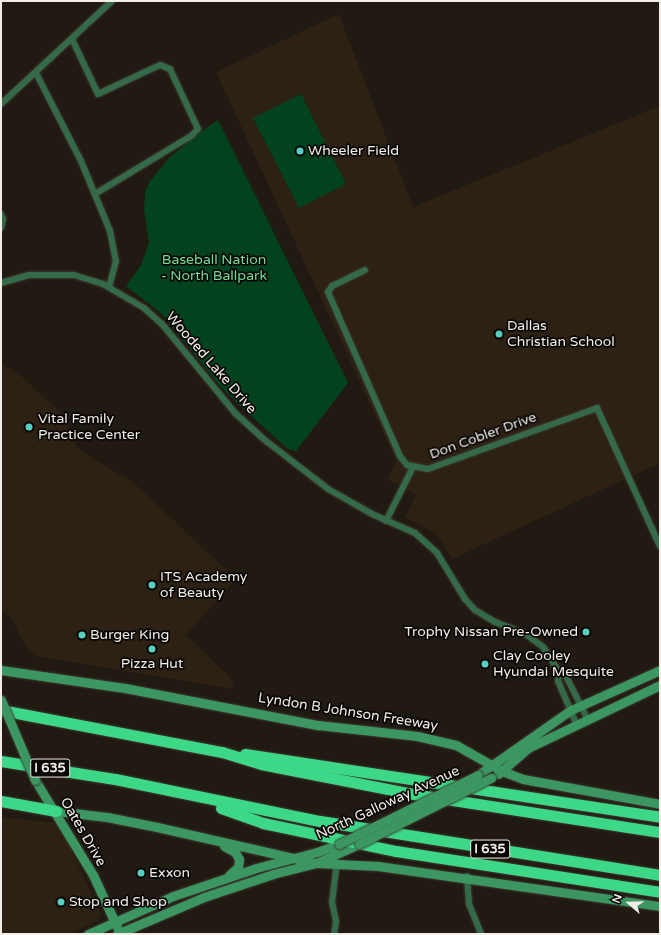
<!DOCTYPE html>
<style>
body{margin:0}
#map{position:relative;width:661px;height:935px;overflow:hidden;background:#211a12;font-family:"Varela Round",sans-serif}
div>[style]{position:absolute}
.built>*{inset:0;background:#2c2113}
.green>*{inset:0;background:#03421e}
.roads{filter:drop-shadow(0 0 1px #3e3830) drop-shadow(0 0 1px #3e3830)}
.street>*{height:6px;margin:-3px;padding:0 3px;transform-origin:3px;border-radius:3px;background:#346949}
.secondary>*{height:9px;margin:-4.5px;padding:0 4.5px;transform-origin:4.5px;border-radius:4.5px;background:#3b9662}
.highway>*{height:11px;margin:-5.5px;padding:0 5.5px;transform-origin:5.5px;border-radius:5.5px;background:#3cd887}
.bridges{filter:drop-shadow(0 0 1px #3e3830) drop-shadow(0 0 1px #3e3830)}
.secondary-bridge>*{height:9px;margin:-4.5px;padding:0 4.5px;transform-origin:4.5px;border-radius:4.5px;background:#3b9662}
.dots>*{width:11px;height:11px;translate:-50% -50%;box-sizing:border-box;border:2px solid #080604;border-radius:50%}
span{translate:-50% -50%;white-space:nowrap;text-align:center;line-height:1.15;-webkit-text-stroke:3.5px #080604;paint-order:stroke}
.shield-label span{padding:1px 3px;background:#080604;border:1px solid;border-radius:3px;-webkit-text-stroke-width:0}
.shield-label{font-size:13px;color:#f2ede7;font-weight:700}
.poi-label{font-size:14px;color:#f2ede7}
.left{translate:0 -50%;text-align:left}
.right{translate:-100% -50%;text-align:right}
.park-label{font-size:14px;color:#73db92}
.street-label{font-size:14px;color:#f2ede7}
.frame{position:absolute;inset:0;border:2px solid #f2ede7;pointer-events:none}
.north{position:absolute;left:609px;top:883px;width:40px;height:40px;-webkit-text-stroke:3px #080604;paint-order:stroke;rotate:290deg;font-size:11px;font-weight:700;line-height:16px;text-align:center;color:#f2ede7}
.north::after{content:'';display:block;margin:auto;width:14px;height:18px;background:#f2ede7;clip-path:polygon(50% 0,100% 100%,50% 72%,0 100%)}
</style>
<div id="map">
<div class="built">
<i style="clip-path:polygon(339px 14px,413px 207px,660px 106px,660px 463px,452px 559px,438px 535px,405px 517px,416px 495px,388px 480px,396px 460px,216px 72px)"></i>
<i style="clip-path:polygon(1px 363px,21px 376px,61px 413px,78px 449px,134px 483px,236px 579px,186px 635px,231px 678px,234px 686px,231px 689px,36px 656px,28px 649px,10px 617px,1px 609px)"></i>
<i style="clip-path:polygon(1px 817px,59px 823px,101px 914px,98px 921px,69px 934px,1px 934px)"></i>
</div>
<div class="green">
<i style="clip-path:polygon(301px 94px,346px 184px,299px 208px,253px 118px)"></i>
<i style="clip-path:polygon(218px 120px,348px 383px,296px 451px,288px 449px,240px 406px,220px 386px,162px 314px,126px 286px,141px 265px,149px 243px,144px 209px,145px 192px,150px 181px,169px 158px,196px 135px)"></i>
</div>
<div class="roads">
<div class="street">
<i style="left:72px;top:39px;width:61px;rotate:64.7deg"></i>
<i style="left:98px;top:94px;width:68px;rotate:-25.1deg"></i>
<i style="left:160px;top:65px;width:11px;rotate:22deg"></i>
<i style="left:170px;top:69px;width:66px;rotate:65deg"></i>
<i style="left:198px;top:129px;width:10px;rotate:135deg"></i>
<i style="left:191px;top:136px;width:112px;rotate:148.9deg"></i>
<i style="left:36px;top:73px;width:99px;rotate:62.9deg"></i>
<i style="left:81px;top:161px;width:76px;rotate:67.5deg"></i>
<i style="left:110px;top:231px;width:31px;rotate:79deg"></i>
<i style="left:116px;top:261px;width:27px;rotate:105deg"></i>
<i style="left:1px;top:104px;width:151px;rotate:-42.9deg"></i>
<i style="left:1px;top:214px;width:5px;rotate:68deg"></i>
<i style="left:3px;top:219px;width:9px;rotate:103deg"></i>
<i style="left:365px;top:270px;width:37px;rotate:154deg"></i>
<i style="left:332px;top:286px;width:7px;rotate:124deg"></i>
<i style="left:328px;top:292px;width:179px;rotate:66.3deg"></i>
<i style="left:400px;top:456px;width:11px;rotate:52deg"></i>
<i style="left:407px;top:465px;width:21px;rotate:11deg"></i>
<i style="left:428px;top:469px;width:180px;rotate:-19.8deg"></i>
<i style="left:597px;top:408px;width:152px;rotate:65.5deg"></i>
<i style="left:1px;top:283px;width:29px;rotate:-16deg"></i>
<i style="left:29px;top:275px;width:45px"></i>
<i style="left:74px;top:275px;width:30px;rotate:17deg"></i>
<i style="left:103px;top:284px;width:48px;rotate:30.3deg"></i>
<i style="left:144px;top:308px;width:24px;rotate:42deg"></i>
<i style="left:162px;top:324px;width:115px;rotate:50.6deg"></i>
<i style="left:235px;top:413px;width:42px;rotate:42.1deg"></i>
<i style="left:266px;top:441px;width:78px;rotate:37.7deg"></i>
<i style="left:328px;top:489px;width:51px;rotate:29.6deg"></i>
<i style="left:372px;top:514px;width:47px;rotate:23.8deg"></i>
<i style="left:415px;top:533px;width:30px;rotate:42deg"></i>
<i style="left:437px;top:553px;width:54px;rotate:58.7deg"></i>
<i style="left:465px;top:599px;width:15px;rotate:48deg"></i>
<i style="left:475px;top:610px;width:23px;rotate:31deg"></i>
<i style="left:495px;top:622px;width:31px;rotate:21deg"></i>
<i style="left:524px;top:633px;width:24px;rotate:36deg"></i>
<i style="left:543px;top:647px;width:30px;rotate:57deg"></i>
<i style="left:559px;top:672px;width:8px;rotate:30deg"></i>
<i style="left:566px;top:676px;width:47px;rotate:63.4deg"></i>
<i style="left:386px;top:521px;width:60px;rotate:-63.4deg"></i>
<i style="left:559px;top:672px;width:9px;rotate:96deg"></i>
<i style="left:558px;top:681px;width:46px;rotate:66.8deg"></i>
<i style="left:467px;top:876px;width:28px;rotate:86deg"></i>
<i style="left:469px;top:904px;width:32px;rotate:68deg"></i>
<i style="left:334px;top:934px;width:13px;rotate:-81deg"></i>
<i style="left:336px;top:921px;width:19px;rotate:-102deg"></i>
<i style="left:332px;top:902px;width:40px;rotate:-82.9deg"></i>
</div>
<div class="secondary">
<i style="left:1px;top:670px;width:125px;rotate:8.3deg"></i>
<i style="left:125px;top:688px;width:197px;rotate:10.9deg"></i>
<i style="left:318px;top:725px;width:100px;rotate:6.3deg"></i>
<i style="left:417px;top:736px;width:40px;rotate:13deg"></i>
<i style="left:456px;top:745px;width:53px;rotate:29.5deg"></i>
<i style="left:502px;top:771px;width:22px;rotate:21deg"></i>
<i style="left:523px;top:779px;width:139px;rotate:10.3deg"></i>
<i style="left:498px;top:774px;width:40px;rotate:-41deg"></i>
<i style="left:528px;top:748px;width:146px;rotate:-25.5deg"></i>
<i style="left:478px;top:775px;width:113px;rotate:-35deg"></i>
<i style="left:571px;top:710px;width:98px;rotate:-24.2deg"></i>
<i style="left:35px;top:780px;width:111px;rotate:58.6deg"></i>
<i style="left:93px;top:875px;width:57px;rotate:65.2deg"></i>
<i style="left:56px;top:811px;width:51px;rotate:6.7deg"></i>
<i style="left:107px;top:817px;width:51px;rotate:11.3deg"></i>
<i style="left:157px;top:827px;width:163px;rotate:12.8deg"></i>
<i style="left:316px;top:863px;width:62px;rotate:2.8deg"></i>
<i style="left:378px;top:866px;width:285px;rotate:8.1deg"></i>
<i style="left:224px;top:846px;width:13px;rotate:29deg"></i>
<i style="left:235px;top:852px;width:8px;rotate:60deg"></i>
<i style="left:239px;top:859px;width:8px;rotate:97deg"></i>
<i style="left:238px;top:867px;width:12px;rotate:138deg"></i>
<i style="left:88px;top:934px;width:93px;rotate:-24.1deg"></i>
<i style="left:173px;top:896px;width:88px;rotate:-18.6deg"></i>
<i style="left:256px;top:868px;width:63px;rotate:-14.7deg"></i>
<i style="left:317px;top:852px;width:23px;rotate:-20deg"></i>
<i style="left:117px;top:934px;width:95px;rotate:-23deg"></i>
<i style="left:204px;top:897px;width:73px;rotate:-18.4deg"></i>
<i style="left:273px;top:874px;width:44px;rotate:-14.3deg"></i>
<i style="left:316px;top:863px;width:47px;rotate:-23.8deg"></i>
</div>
<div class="highway">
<i style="left:1px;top:710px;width:225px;rotate:10.8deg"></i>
<i style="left:222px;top:752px;width:41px;rotate:17.1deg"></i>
<i style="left:261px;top:764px;width:149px;rotate:11.2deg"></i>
<i style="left:407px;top:793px;width:256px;rotate:8.8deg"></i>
<i style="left:245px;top:754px;width:420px;rotate:8.6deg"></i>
<i style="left:1px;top:761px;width:115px;rotate:9deg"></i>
<i style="left:115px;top:779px;width:209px;rotate:11.6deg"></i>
<i style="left:320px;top:821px;width:344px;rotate:9deg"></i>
<i style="left:1px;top:801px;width:56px;rotate:10.3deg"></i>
<i style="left:221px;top:808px;width:45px;rotate:19.7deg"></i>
<i style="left:263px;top:823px;width:136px;rotate:11.9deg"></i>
<i style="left:396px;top:851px;width:267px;rotate:8.8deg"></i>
</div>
</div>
<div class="bridges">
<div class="secondary-bridge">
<i style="left:1px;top:700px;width:87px;rotate:67deg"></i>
<i style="left:339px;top:844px;width:155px;rotate:-26.4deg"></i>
<i style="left:359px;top:844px;width:148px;rotate:-26.6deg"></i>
</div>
</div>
<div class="dots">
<i style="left:300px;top:151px;background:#57cec1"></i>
<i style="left:499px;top:334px;background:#57cec1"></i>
<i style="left:29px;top:427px;background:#57cec1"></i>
<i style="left:152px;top:585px;background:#57cec1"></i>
<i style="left:586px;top:632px;background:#57cec1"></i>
<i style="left:82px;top:635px;background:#57cec1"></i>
<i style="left:152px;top:649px;background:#57cec1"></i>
<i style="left:485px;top:664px;background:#57cec1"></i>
<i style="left:141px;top:873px;background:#57cec1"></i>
<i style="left:61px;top:902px;background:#57cec1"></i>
</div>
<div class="shield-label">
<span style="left:50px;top:768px">I 635</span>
<span style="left:490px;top:849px">I 635</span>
</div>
<div class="poi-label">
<span class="left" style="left:308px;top:151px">Wheeler Field</span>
<span class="left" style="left:507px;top:334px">Dallas<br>Christian School</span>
<span class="left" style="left:38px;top:427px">Vital Family<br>Practice Center</span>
<span class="left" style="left:160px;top:585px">ITS Academy<br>of Beauty</span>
<span class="right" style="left:578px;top:632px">Trophy Nissan Pre-Owned</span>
<span class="left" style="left:90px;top:635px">Burger King</span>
<span class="left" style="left:493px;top:664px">Clay Cooley<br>Hyundai Mesquite</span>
<span style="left:152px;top:664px">Pizza Hut</span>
<span class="left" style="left:149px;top:873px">Exxon</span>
<span class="left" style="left:69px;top:902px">Stop and Shop</span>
</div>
<div class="park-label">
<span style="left:214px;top:268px">Baseball Nation<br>- North Ballpark</span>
</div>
<div class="street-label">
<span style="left:211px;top:363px;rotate:49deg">Wooded Lake Drive</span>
<span style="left:483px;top:436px;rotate:-20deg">Don Cobler Drive</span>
<span style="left:348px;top:712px;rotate:9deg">Lyndon B Johnson Freeway</span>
<span style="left:388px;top:803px;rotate:-25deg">North Galloway Avenue</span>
<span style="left:83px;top:832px;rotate:60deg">Oates Drive</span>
</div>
<div class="frame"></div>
<div class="north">N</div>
</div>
